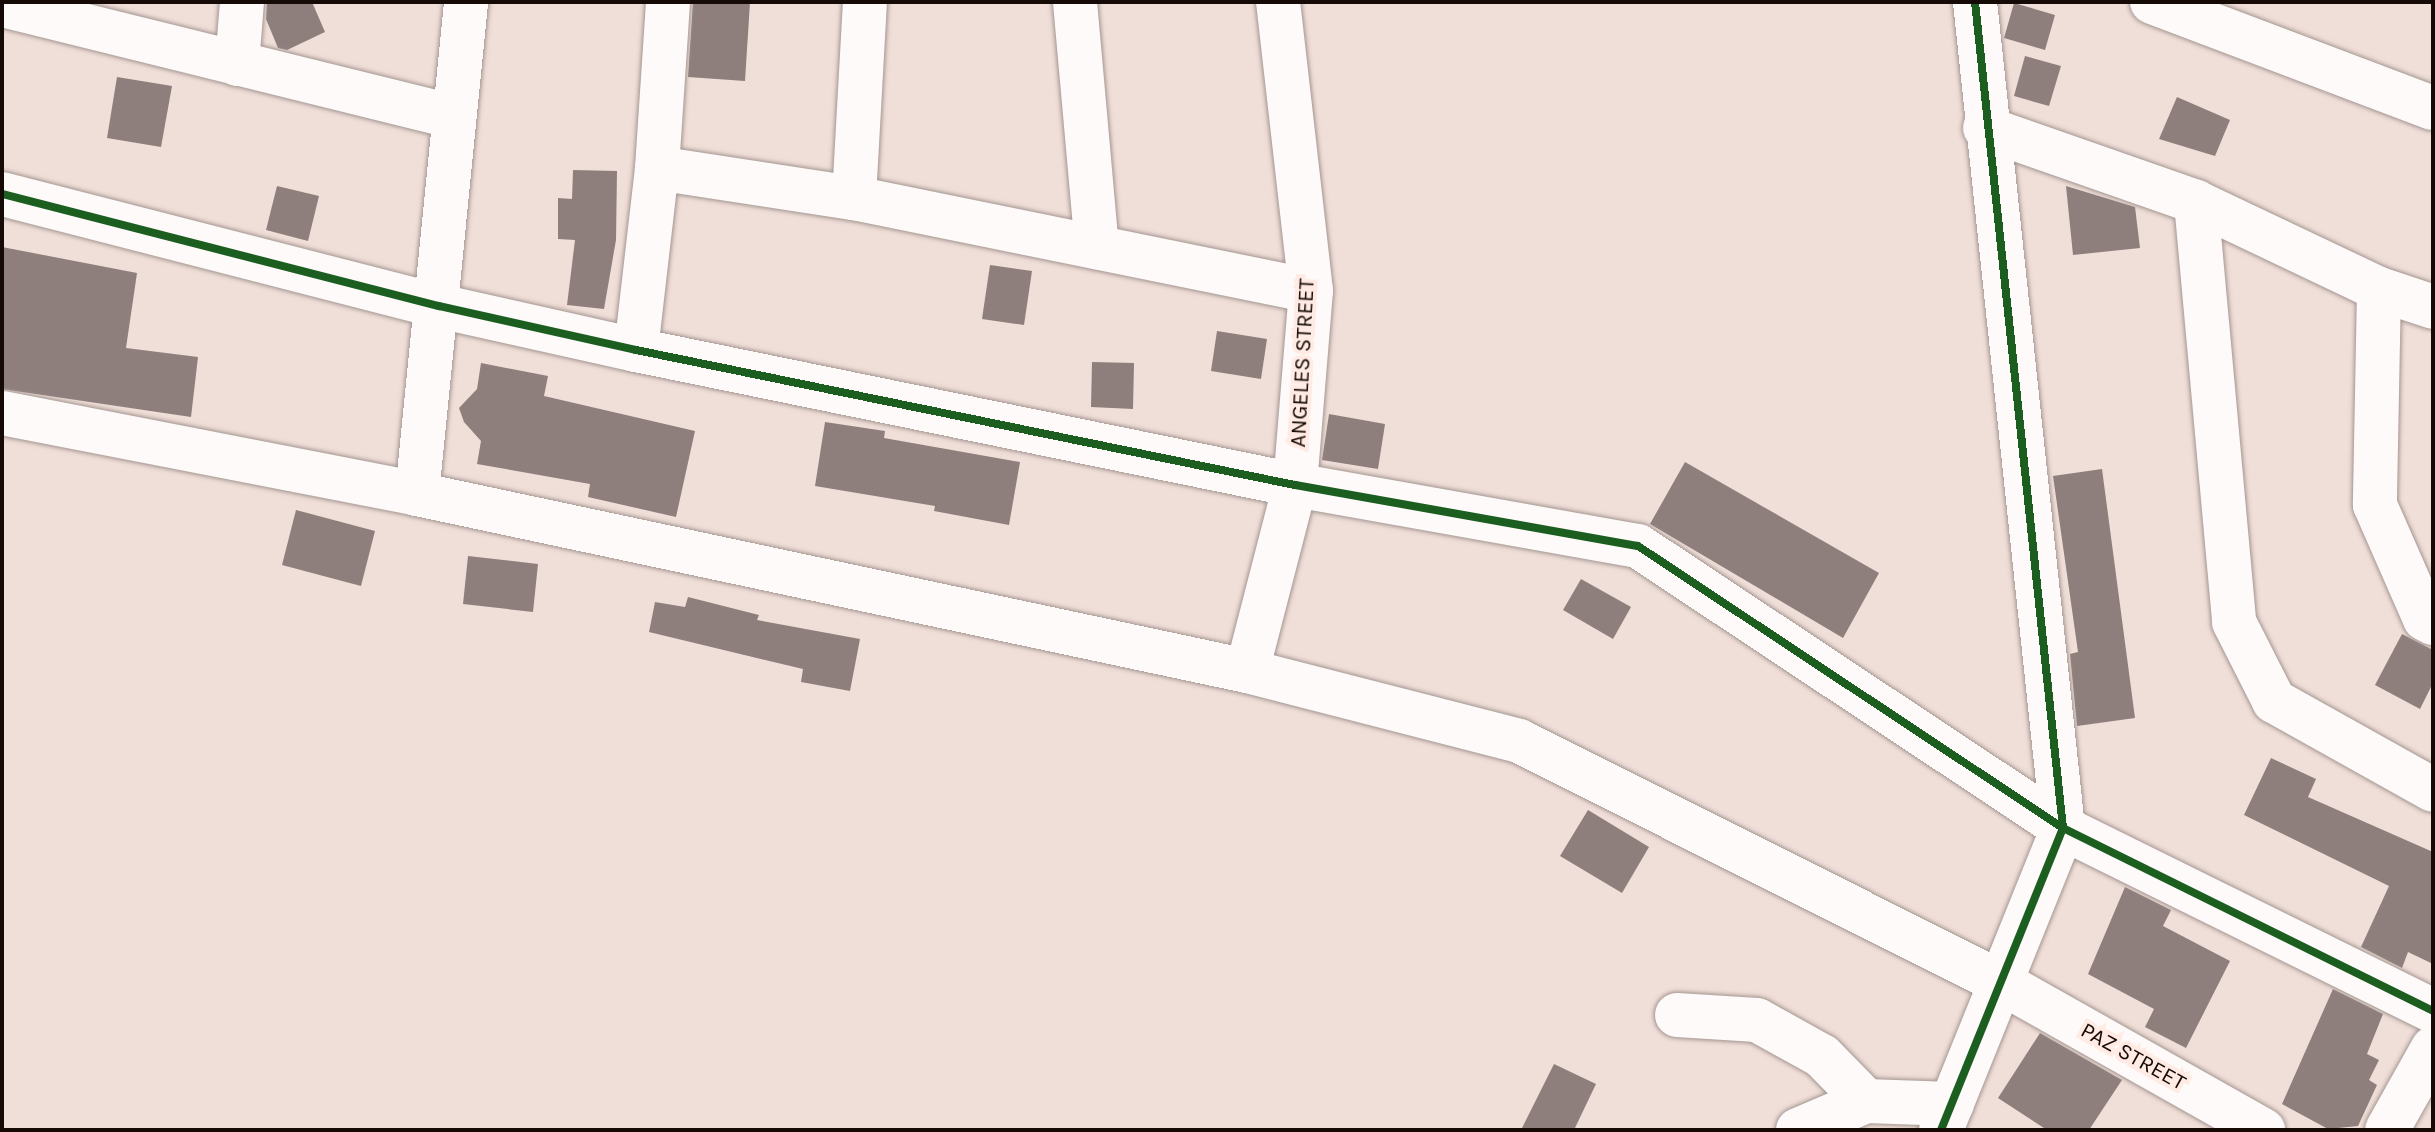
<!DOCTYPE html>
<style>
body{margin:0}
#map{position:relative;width:2435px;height:1132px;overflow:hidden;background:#f0ded8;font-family:Karla,sans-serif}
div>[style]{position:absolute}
.building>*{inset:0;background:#8e7f7d}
.roads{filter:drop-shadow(0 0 2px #a39691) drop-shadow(0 0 2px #a39691)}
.minor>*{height:44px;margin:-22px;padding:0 22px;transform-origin:22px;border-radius:22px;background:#fdfaf9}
.cycleway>*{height:8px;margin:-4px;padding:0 4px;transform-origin:4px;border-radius:4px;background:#1b5e20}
span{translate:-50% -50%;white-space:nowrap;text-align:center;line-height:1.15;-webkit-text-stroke:8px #ffebe3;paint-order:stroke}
.street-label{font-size:22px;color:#150a06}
.frame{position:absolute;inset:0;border:4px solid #150a06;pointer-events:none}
</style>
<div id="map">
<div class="building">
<i style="clip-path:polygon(267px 2px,312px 2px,325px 32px,287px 50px,278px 48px,266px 19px)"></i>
<i style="clip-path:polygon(693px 2px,750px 2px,745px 81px,688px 77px)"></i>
<i style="clip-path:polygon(2014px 3px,2055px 15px,2045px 50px,2004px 38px)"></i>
<i style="clip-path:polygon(2025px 56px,2061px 66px,2049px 106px,2014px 96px)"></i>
<i style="clip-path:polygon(117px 77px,172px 86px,161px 147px,107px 138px)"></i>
<i style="clip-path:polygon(2177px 97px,2230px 120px,2215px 156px,2159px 139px)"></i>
<i style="clip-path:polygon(573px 170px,617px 171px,616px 240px,604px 309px,567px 305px,575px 240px,558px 239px,558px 198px,572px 199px)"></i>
<i style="clip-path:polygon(277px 186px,319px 196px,308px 241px,266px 230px)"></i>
<i style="clip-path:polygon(2066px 186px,2135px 207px,2140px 248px,2073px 255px)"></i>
<i style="clip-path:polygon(2px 247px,137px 273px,126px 348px,198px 357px,191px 417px,2px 389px)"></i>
<i style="clip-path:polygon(990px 265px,1032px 271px,1024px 325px,982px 319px)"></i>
<i style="clip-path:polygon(1217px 331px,1267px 339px,1261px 379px,1211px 371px)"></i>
<i style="clip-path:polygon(1092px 362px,1134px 363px,1133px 409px,1091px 407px)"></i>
<i style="clip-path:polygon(481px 363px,548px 376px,544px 396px,695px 431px,676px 517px,588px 497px,590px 484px,477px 464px,481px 441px,464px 422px,459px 408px,477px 389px)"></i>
<i style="clip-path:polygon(1329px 414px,1385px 424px,1378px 469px,1322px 460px)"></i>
<i style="clip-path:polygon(825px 422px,885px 431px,884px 438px,1020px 462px,1009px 525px,934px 511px,935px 506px,815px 486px)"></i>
<i style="clip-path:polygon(1685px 462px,1879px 573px,1843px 638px,1650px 524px)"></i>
<i style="clip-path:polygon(2102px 469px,2135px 718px,2077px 726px,2070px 654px,2078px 652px,2053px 476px)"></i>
<i style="clip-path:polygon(296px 510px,375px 531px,361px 586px,282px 565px)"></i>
<i style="clip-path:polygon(468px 556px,538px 564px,533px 612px,463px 604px)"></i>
<i style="clip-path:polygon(1581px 579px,1631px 607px,1613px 639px,1563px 610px)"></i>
<i style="clip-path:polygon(688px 597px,759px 615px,757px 620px,860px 639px,850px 691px,801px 682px,803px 669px,649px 632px,655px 602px,685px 607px)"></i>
<i style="clip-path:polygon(2402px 634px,2433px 650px,2433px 683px,2420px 709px,2375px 685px)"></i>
<i style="clip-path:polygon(2271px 758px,2316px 779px,2308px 797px,2433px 852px,2433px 964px,2408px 952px,2402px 968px,2361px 947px,2389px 886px,2244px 815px)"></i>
<i style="clip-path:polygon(1588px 810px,1649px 847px,1622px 893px,1560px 856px)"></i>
<i style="clip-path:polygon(2125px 887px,2171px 910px,2163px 926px,2230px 961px,2186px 1048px,2145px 1027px,2154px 1009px,2088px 974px)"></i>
<i style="clip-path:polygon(2333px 989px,2383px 1014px,2367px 1054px,2379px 1060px,2369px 1080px,2377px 1085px,2358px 1126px,2328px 1129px,2282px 1104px)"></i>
<i style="clip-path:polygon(2040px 1033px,2122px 1080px,2089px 1130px,2047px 1130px,1998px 1098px)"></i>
<i style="clip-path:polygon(1554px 1064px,1596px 1084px,1574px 1130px,1521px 1130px)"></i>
</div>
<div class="roads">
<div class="minor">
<i style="left:1075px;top:2px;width:246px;rotate:84.9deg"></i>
<i style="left:2152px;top:2px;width:300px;rotate:20.7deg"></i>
<i style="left:2px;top:5px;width:466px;rotate:13.9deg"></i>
<i style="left:237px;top:64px;width:62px;rotate:-85.4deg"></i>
<i style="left:1985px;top:128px;width:224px;rotate:19.3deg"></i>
<i style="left:2196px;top:202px;width:203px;rotate:25.4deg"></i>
<i style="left:2379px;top:289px;width:57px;rotate:18.4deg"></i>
<i style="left:657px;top:168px;width:199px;rotate:8.7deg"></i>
<i style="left:854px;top:198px;width:466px;rotate:11.5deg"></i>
<i style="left:2px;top:194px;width:451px;rotate:14.4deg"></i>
<i style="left:439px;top:306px;width:202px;rotate:12.6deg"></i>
<i style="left:636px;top:350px;width:673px;rotate:11.58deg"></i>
<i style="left:1295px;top:485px;width:348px;rotate:10.1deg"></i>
<i style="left:1638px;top:546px;width:510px;rotate:33.57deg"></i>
<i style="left:2063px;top:828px;width:413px;rotate:26.3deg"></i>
<i style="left:854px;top:198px;width:196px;rotate:-86.8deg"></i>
<i style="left:2196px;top:202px;width:422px;rotate:84.8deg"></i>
<i style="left:2234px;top:622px;width:89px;rotate:63.1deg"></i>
<i style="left:2274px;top:701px;width:182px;rotate:29.2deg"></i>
<i style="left:2379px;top:289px;width:216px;rotate:91.1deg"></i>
<i style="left:2375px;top:505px;width:124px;rotate:66.3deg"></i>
<i style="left:2425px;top:619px;width:9px;rotate:27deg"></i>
<i style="left:636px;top:350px;width:183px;rotate:-83.4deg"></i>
<i style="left:657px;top:168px;width:166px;rotate:-86.2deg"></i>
<i style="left:2px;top:413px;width:423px;rotate:11deg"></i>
<i style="left:417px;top:494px;width:849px;rotate:12.04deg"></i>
<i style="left:1247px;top:671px;width:281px;rotate:14.4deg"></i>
<i style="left:1519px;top:741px;width:540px;rotate:26.61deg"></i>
<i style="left:2002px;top:983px;width:300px;rotate:29.4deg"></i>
<i style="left:417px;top:494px;width:494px;rotate:-84.3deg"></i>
<i style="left:1247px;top:671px;width:192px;rotate:-75.5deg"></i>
<i style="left:1295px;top:485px;width:195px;rotate:-85.3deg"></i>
<i style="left:1311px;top:291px;width:291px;rotate:-96.5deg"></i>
<i style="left:1677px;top:1015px;width:80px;rotate:3.6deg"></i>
<i style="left:1757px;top:1020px;width:74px;rotate:29deg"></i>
<i style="left:1822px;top:1056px;width:63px;rotate:45.6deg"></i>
<i style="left:1798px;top:1130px;width:74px;rotate:-23.1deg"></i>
<i style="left:1866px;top:1101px;width:86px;rotate:2deg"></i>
<i style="left:1941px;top:1130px;width:326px;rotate:-68deg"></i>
<i style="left:2063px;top:828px;width:831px;rotate:-96.08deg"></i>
<i style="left:2387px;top:1130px;width:94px;rotate:-60.7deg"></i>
</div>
</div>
<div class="cycleway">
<i style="left:2px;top:194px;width:451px;rotate:14.4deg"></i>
<i style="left:439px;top:306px;width:202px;rotate:12.6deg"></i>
<i style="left:636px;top:350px;width:673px;rotate:11.58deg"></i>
<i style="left:1295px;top:485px;width:348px;rotate:10.1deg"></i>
<i style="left:1638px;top:546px;width:510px;rotate:33.57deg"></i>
<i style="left:2063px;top:828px;width:413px;rotate:26.3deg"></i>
<i style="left:1941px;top:1130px;width:326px;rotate:-68deg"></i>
<i style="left:2063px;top:828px;width:831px;rotate:-96.08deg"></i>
</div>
<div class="street-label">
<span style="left:1303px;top:363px;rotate:-87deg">ANGELES STREET</span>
<span style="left:2133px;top:1057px;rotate:29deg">PAZ STREET</span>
</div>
<div class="frame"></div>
</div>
